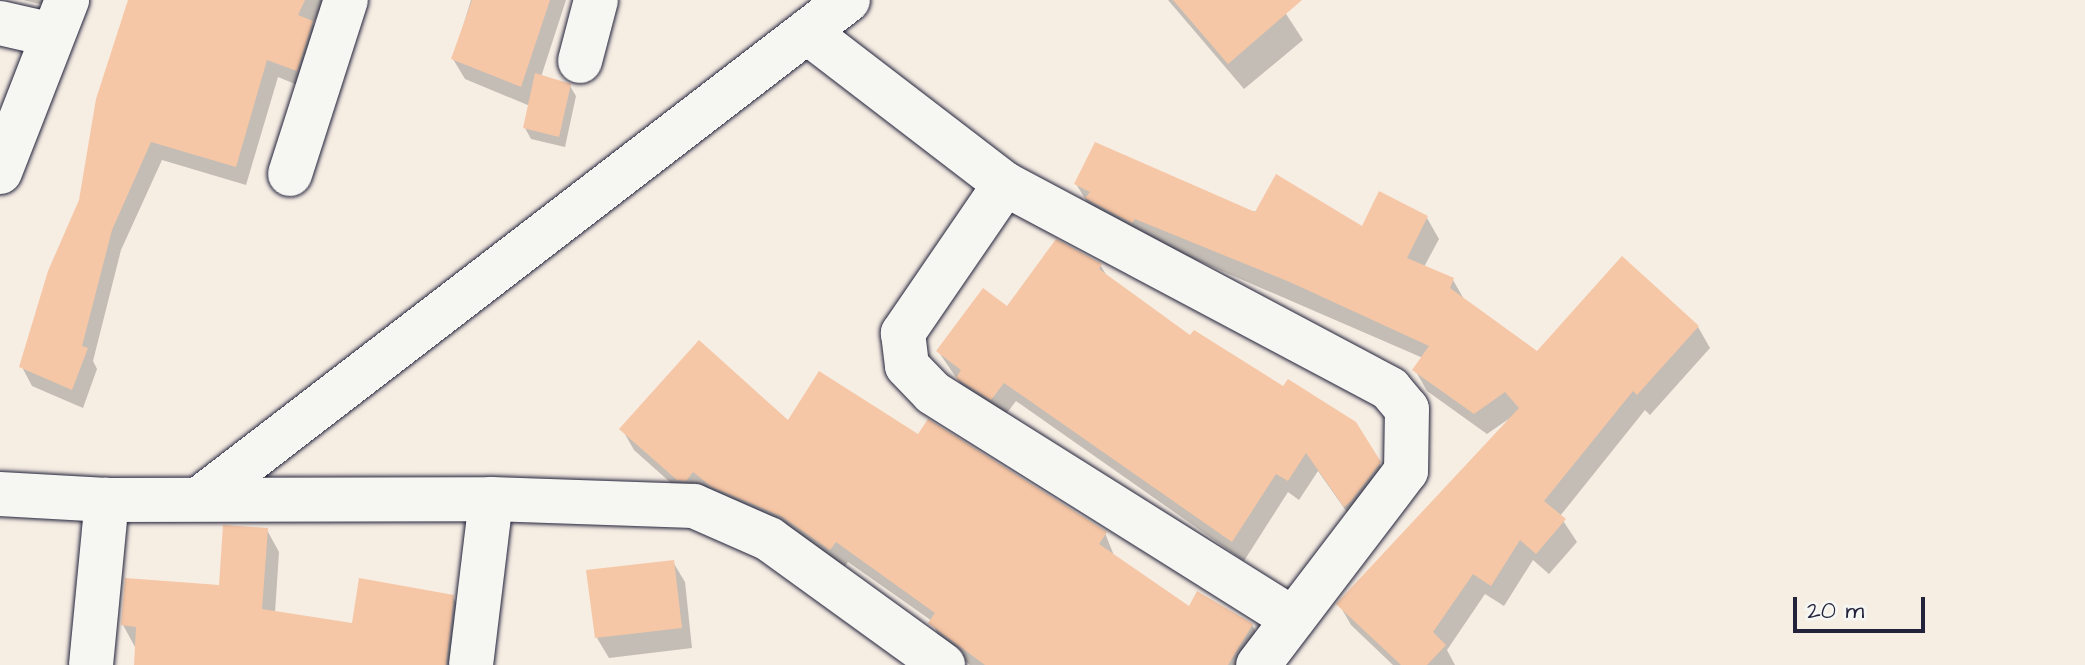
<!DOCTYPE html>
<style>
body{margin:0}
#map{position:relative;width:2085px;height:665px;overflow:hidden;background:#f6ede3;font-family:"Architects Daughter",sans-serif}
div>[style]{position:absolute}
.shadow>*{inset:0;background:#0003}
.building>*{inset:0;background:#f6c7a6}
.roads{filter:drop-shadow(0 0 2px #22223b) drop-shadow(0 0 2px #22223b)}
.street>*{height:44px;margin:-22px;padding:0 22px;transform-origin:22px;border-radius:22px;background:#f6f6f2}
span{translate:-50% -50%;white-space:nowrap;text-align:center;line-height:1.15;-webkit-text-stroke:6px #f6f6f2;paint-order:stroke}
.scale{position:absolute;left:1793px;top:597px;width:132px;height:36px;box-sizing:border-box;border:4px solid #22223b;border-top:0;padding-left:10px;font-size:24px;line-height:28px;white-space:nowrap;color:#22223b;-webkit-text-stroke:6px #f6f6f2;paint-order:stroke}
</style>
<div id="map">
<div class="shadow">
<i style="clip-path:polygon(23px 0,58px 0,56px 8px)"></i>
<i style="clip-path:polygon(140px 0,325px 0,313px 24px,322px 41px,307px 89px,278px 77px,246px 185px,162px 160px,121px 250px,93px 361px,97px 369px,83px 408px,32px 386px,22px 367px,81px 200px)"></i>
<i style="clip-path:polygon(471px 0,566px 0,541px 77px,570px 86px,576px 96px,565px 147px,531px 139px,525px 128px,530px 106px,465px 79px,453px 59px)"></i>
<i style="clip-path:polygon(1168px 0,1277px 0,1303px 40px,1244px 89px)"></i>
<i style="clip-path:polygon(1076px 184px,1363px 228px,1427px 218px,1439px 239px,1424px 267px,1453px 280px,1465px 301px,1537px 353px,1622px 259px,1698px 327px,1710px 348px,1650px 415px,1645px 410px,1560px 516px,1577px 542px,1549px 574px,1533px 560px,1504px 606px,1485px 594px,1447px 650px,1455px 665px,1393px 665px,1351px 625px,1339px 604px,1510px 418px,1487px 434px,1427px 391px,1415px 370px,1423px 358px,1148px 239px,1089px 205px)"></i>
<i style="clip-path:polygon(1056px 242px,1101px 266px,1108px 278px,1191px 338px,1379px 463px,1391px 483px,1356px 525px,1318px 471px,1299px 500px,1288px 492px,1244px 561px,1016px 401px,1003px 418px,970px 398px,938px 351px,1007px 309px)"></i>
<i style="clip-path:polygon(788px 423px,918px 436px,1105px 533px,1115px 558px,1189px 609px,1252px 625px,1264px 646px,1253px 665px,970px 665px,942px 644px,932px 621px,848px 562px,842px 570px,691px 501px,634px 450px,622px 429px)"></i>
<i style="clip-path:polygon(267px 530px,279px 552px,275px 613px,354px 625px,453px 597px,466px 619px,459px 665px,136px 665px,135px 647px,123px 625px,221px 588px)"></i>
<i style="clip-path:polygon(673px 562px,685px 582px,692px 648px,609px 658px,597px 638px)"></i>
</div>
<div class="building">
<i style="clip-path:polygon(128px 0,305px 0,298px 15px,313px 21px,297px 71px,267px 60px,236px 167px,151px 142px,112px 230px,82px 346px,88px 348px,72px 390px,19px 367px,48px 271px,79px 200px,96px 99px)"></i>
<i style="clip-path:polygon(472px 0,550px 0,521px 87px,451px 59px)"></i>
<i style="clip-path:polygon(1173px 0,1302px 0,1228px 64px)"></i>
<i style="clip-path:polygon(535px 73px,571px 84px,559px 137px,523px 128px)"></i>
<i style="clip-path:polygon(1095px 142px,1255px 212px,1276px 174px,1362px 226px,1379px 191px,1428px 216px,1407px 258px,1454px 278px,1450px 288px,1537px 351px,1622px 256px,1699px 326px,1637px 395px,1633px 391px,1544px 501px,1566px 519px,1536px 554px,1520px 540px,1491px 586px,1473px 574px,1433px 632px,1446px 645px,1427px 665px,1401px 665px,1336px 604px,1519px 408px,1505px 392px,1474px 414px,1412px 370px,1429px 346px,1292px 283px,1135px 219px,1132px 223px,1085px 198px,1090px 192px,1074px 184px)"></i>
<i style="clip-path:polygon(1056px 239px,1102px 264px,1099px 269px,1190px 335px,1194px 330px,1283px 386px,1288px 379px,1356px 422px,1381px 462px,1351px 501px,1344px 507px,1306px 453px,1288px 481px,1276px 474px,1232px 542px,1004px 383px,991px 400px,956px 378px,961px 370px,936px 351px,983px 288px,1007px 306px)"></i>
<i style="clip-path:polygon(699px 340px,788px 420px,819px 371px,918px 434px,928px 419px,1107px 532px,1099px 544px,1189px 606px,1197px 591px,1253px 624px,1228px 665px,985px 665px,928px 623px,935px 613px,836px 542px,830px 550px,781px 516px,712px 487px,693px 472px,686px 481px,677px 480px,619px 429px)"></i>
<i style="clip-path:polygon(223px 525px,268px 528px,262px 609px,352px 623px,359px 578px,454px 595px,446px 665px,134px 665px,136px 627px,121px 625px,125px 578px,219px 585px)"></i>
<i style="clip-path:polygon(674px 560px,682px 628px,595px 638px,586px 570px)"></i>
</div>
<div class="roads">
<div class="street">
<i style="left:0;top:23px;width:54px;rotate:12.8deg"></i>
<i style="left:807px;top:32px;width:250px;rotate:37.5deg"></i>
<i style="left:1005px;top:184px;width:436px;rotate:28deg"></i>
<i style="left:1390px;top:389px;width:26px;rotate:50deg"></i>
<i style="left:1407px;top:409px;width:62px;rotate:90.9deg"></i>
<i style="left:1406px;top:471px;width:244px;rotate:127.3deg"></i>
<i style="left:580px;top:61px;width:63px;rotate:-75.3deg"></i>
<i style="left:0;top:172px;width:185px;rotate:-68.7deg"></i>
<i style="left:290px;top:174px;width:183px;rotate:-72.2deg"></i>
<i style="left:1005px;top:184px;width:181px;rotate:124.4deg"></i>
<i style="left:903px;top:333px;width:33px;rotate:83deg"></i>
<i style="left:907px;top:366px;width:37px;rotate:46deg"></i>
<i style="left:933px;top:393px;width:425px;rotate:32.1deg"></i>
<i style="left:0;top:494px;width:107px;rotate:3.2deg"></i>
<i style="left:107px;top:500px;width:384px;rotate:-0.1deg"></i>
<i style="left:491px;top:499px;width:203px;rotate:2deg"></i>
<i style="left:694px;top:506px;width:82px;rotate:23.7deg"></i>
<i style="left:769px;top:539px;width:215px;rotate:35.9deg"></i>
<i style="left:202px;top:497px;width:815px;rotate:-37.57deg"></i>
<i style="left:91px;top:665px;width:166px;rotate:-84.5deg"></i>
<i style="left:471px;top:665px;width:167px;rotate:-83.1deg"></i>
</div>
</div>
<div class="scale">20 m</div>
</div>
